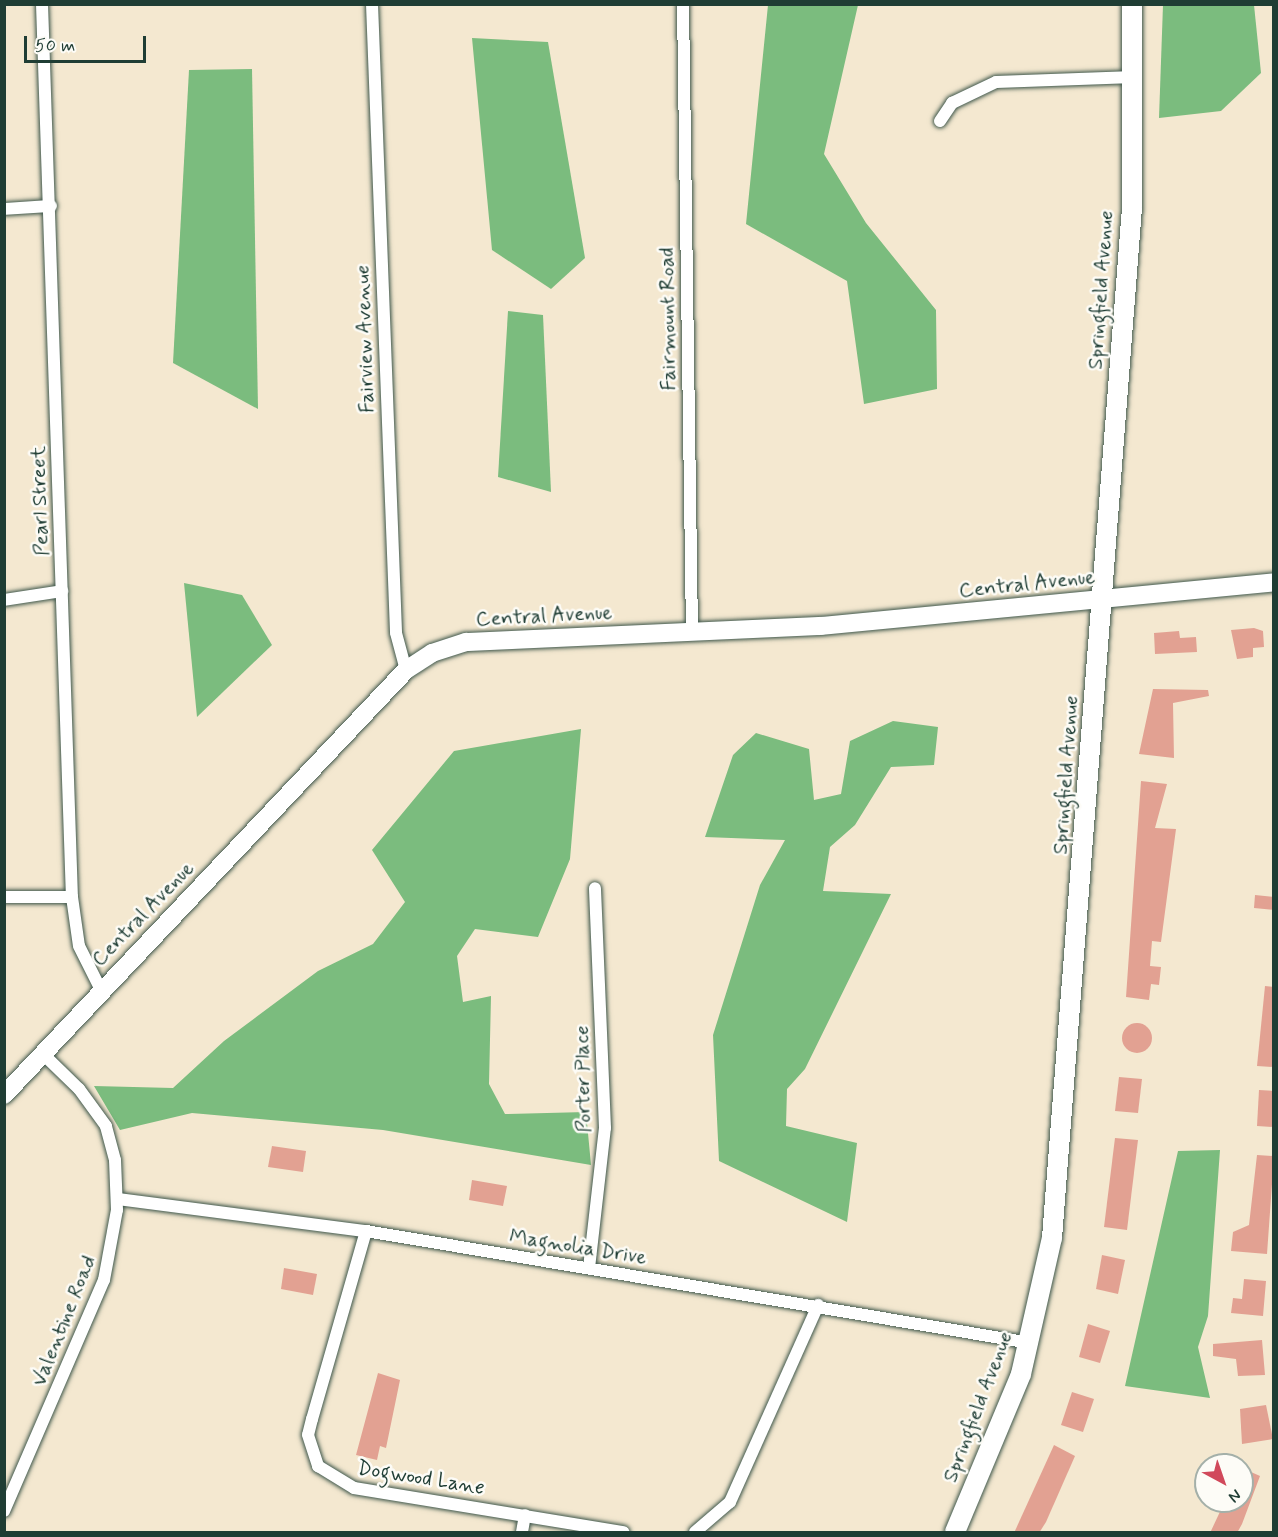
<!DOCTYPE html>
<style>
body{margin:0}
#map{position:relative;width:1278px;height:1537px;overflow:hidden;background:#f4e8d0;font-family:Mynerve,sans-serif}
div>[style]{position:absolute}
.forest>*{inset:0;background:#7bbc7e}
.building>*{inset:0;background:#e2a192}
.round{border-radius:50%}
.roads{filter:drop-shadow(0 0 2px #3f574b) drop-shadow(0 0 2px #3f574b)}
.street>*{height:12px;margin:-6px;padding:0 6px;transform-origin:6px;border-radius:6px;background:#fff}
.secondary>*{height:18px;margin:-9px;padding:0 9px;transform-origin:9px;border-radius:9px;background:#fff}
.primary>*{height:20px;margin:-10px;padding:0 10px;transform-origin:10px;border-radius:10px;background:#fff}
span{translate:-50% -50%;white-space:nowrap;text-align:center;line-height:1.15;-webkit-text-stroke:5px #fdfcf7;paint-order:stroke}
.street-label{font-size:21px;color:#1f3d34}
.frame{position:absolute;inset:0;border:6px solid #1f3d34;pointer-events:none}
.north{position:absolute;left:1194px;top:1453px;width:60px;height:60px;box-sizing:border-box;background:#fdfcf7;border:2px solid #a4b0a9;border-radius:50%;rotate:140deg;font-size:16px;font-weight:700;line-height:24px;text-align:center;color:#1f3d34}
.north::after{content:'';display:block;margin:auto;width:21px;height:27px;background:#d1495b;clip-path:polygon(50% 0,100% 100%,50% 72%,0 100%)}
.scale{position:absolute;left:24px;top:36px;width:122px;height:27px;box-sizing:border-box;border:3px solid #1f3d34;border-top:0;padding-left:8px;font-size:18px;line-height:21px;white-space:nowrap;color:#1f3d34;-webkit-text-stroke:4px #fdfcf7;paint-order:stroke}
</style>
<div id="map">
<div class="forest">
<i style="clip-path:polygon(768px 5px,858px 5px,824px 154px,866px 223px,936px 310px,937px 389px,864px 404px,847px 281px,746px 224px)"></i>
<i style="clip-path:polygon(1163px 5px,1254px 5px,1261px 73px,1221px 111px,1159px 118px)"></i>
<i style="clip-path:polygon(472px 38px,548px 42px,585px 258px,551px 289px,492px 250px)"></i>
<i style="clip-path:polygon(252px 69px,258px 409px,173px 363px,189px 70px)"></i>
<i style="clip-path:polygon(508px 311px,543px 315px,551px 492px,498px 477px)"></i>
<i style="clip-path:polygon(184px 583px,242px 595px,272px 645px,197px 717px)"></i>
<i style="clip-path:polygon(893px 721px,938px 727px,934px 765px,891px 767px,855px 825px,830px 847px,823px 891px,891px 894px,805px 1069px,787px 1089px,786px 1126px,857px 1143px,847px 1222px,719px 1161px,713px 1035px,760px 885px,785px 840px,705px 837px,733px 755px,756px 733px,809px 749px,814px 800px,841px 794px,850px 741px)"></i>
<i style="clip-path:polygon(581px 729px,570px 859px,538px 937px,475px 929px,457px 956px,463px 1002px,491px 996px,489px 1084px,505px 1114px,586px 1112px,591px 1165px,383px 1130px,192px 1113px,120px 1130px,94px 1086px,173px 1088px,224px 1041px,318px 971px,373px 944px,405px 902px,372px 850px,454px 751px)"></i>
<i style="clip-path:polygon(1220px 1150px,1208px 1316px,1198px 1347px,1210px 1398px,1125px 1386px,1178px 1151px)"></i>
</div>
<div class="building">
<i style="clip-path:polygon(1254px 628px,1263px 631px,1264px 647px,1253px 648px,1253px 657px,1237px 659px,1231px 630px)"></i>
<i style="clip-path:polygon(1179px 631px,1180px 638px,1196px 637px,1197px 652px,1155px 654px,1154px 633px)"></i>
<i style="clip-path:polygon(1153px 689px,1208px 690px,1209px 696px,1173px 703px,1174px 758px,1139px 754px)"></i>
<i style="clip-path:polygon(1141px 781px,1167px 784px,1155px 828px,1176px 829px,1161px 942px,1152px 941px,1150px 966px,1161px 967px,1159px 985px,1151px 984px,1149px 1000px,1126px 997px)"></i>
<i style="clip-path:polygon(1255px 895px,1274px 897px,1274px 910px,1254px 908px)"></i>
<i style="clip-path:polygon(1265px 986px,1274px 987px,1274px 1067px,1257px 1066px)"></i>
<i class="round" style="left:1122px;top:1023px;width:30px;height:30px"></i>
<i style="clip-path:polygon(1119px 1077px,1142px 1079px,1138px 1113px,1115px 1111px)"></i>
<i style="clip-path:polygon(1259px 1090px,1274px 1091px,1274px 1127px,1257px 1126px)"></i>
<i style="clip-path:polygon(1115px 1138px,1138px 1140px,1127px 1230px,1104px 1227px)"></i>
<i style="clip-path:polygon(272px 1146px,306px 1151px,303px 1172px,268px 1167px)"></i>
<i style="clip-path:polygon(1257px 1155px,1274px 1156px,1267px 1254px,1231px 1251px,1233px 1232px,1249px 1225px)"></i>
<i style="clip-path:polygon(472px 1180px,507px 1186px,503px 1206px,469px 1200px)"></i>
<i style="clip-path:polygon(1102px 1255px,1125px 1260px,1118px 1294px,1096px 1289px)"></i>
<i style="clip-path:polygon(284px 1268px,317px 1274px,313px 1295px,281px 1289px)"></i>
<i style="clip-path:polygon(1244px 1279px,1266px 1281px,1263px 1316px,1231px 1313px,1233px 1298px,1242px 1299px)"></i>
<i style="clip-path:polygon(1088px 1324px,1110px 1331px,1100px 1363px,1079px 1357px)"></i>
<i style="clip-path:polygon(1262px 1340px,1265px 1375px,1238px 1376px,1236px 1359px,1213px 1356px,1213px 1344px)"></i>
<i style="clip-path:polygon(378px 1373px,400px 1380px,386px 1448px,380px 1446px,377px 1460px,356px 1455px)"></i>
<i style="clip-path:polygon(1072px 1392px,1094px 1399px,1083px 1432px,1061px 1425px)"></i>
<i style="clip-path:polygon(1266px 1405px,1273px 1439px,1242px 1444px,1240px 1409px)"></i>
<i style="clip-path:polygon(1054px 1445px,1075px 1456px,1046px 1522px,1039px 1533px,1014px 1533px)"></i>
<i style="clip-path:polygon(1242px 1468px,1260px 1476px,1242px 1524px,1237px 1533px,1210px 1533px,1225px 1501px,1242px 1501px)"></i>
</div>
<div class="roads">
<div class="street">
<i style="left:42px;top:4px;width:894px;rotate:88.08deg"></i>
<i style="left:72px;top:897px;width:49px;rotate:81.9deg"></i>
<i style="left:79px;top:946px;width:49px;rotate:63.4deg"></i>
<i style="left:372px;top:4px;width:629px;rotate:87.81deg"></i>
<i style="left:396px;top:633px;width:38px;rotate:75deg"></i>
<i style="left:683px;top:4px;width:629px;rotate:89.18deg"></i>
<i style="left:940px;top:121px;width:22px;rotate:-56deg"></i>
<i style="left:952px;top:103px;width:49px;rotate:-25.5deg"></i>
<i style="left:996px;top:82px;width:138px;rotate:-2.1deg"></i>
<i style="left:4px;top:209px;width:47px;rotate:-3.7deg"></i>
<i style="left:4px;top:600px;width:59px;rotate:-8.8deg"></i>
<i style="left:4px;top:897px;width:68px"></i>
<i style="left:118px;top:1199px;width:250px;rotate:7.4deg"></i>
<i style="left:366px;top:1231px;width:673px;rotate:9.57deg"></i>
<i style="left:366px;top:1231px;width:196px;rotate:106deg"></i>
<i style="left:312px;top:1419px;width:16px;rotate:104deg"></i>
<i style="left:308px;top:1435px;width:33px;rotate:72deg"></i>
<i style="left:318px;top:1466px;width:42px;rotate:31.4deg"></i>
<i style="left:354px;top:1488px;width:273px;rotate:9.3deg"></i>
<i style="left:589px;top:1268px;width:141px;rotate:-83.5deg"></i>
<i style="left:605px;top:1128px;width:240px;rotate:-92.4deg"></i>
<i style="left:4px;top:1511px;width:252px;rotate:-66.6deg"></i>
<i style="left:104px;top:1280px;width:71px;rotate:-79.5deg"></i>
<i style="left:117px;top:1210px;width:50px;rotate:-92.3deg"></i>
<i style="left:115px;top:1160px;width:35px;rotate:-105deg"></i>
<i style="left:106px;top:1126px;width:46px;rotate:-126.1deg"></i>
<i style="left:79px;top:1089px;width:50px;rotate:-135.8deg"></i>
<i style="left:522px;top:1532px;width:17px;rotate:-80deg"></i>
<i style="left:695px;top:1532px;width:46px;rotate:-40.6deg"></i>
<i style="left:730px;top:1502px;width:216px;rotate:-65.9deg"></i>
</div>
<div class="secondary">
<i style="left:4px;top:1095px;width:585px;rotate:-46.59deg"></i>
<i style="left:406px;top:670px;width:31px;rotate:-33deg"></i>
<i style="left:432px;top:653px;width:36px;rotate:-18deg"></i>
<i style="left:466px;top:642px;width:355px;rotate:-2.6deg"></i>
<i style="left:821px;top:626px;width:455px;rotate:-5.5deg"></i>
</div>
<div class="primary">
<i style="left:955px;top:1532px;width:171px;rotate:-67.3deg"></i>
<i style="left:1021px;top:1374px;width:139px;rotate:-77.2deg"></i>
<i style="left:1052px;top:1238px;width:1034px;rotate:-85.56deg"></i>
<i style="left:1132px;top:207px;width:203px;rotate:-90deg"></i>
</div>
</div>
<div class="street-label">
<span style="left:1101px;top:290px;rotate:-86deg">Springfield Avenue</span>
<span style="left:668px;top:319px;rotate:-91deg">Fairmount Road</span>
<span style="left:365px;top:339px;rotate:-92deg">Fairview Avenue</span>
<span style="left:40px;top:501px;rotate:-92deg">Pearl Street</span>
<span style="left:1027px;top:584px;rotate:-6deg">Central Avenue</span>
<span style="left:544px;top:616px;rotate:-3deg">Central Avenue</span>
<span style="left:1066px;top:775px;rotate:-86deg">Springfield Avenue</span>
<span style="left:143px;top:914px;rotate:-46deg">Central Avenue</span>
<span style="left:583px;top:1079px;rotate:-91deg">Porter Place</span>
<span style="left:578px;top:1247px;rotate:9deg">Magnolia Drive</span>
<span style="left:64px;top:1321px;rotate:-68deg">Valentine Road</span>
<span style="left:978px;top:1407px;rotate:-69deg">Springfield Avenue</span>
<span style="left:421px;top:1478px;rotate:9deg">Dogwood Lane</span>
</div>
<div class="frame"></div>
<div class="north">N</div>
<div class="scale">50 m</div>
</div>
